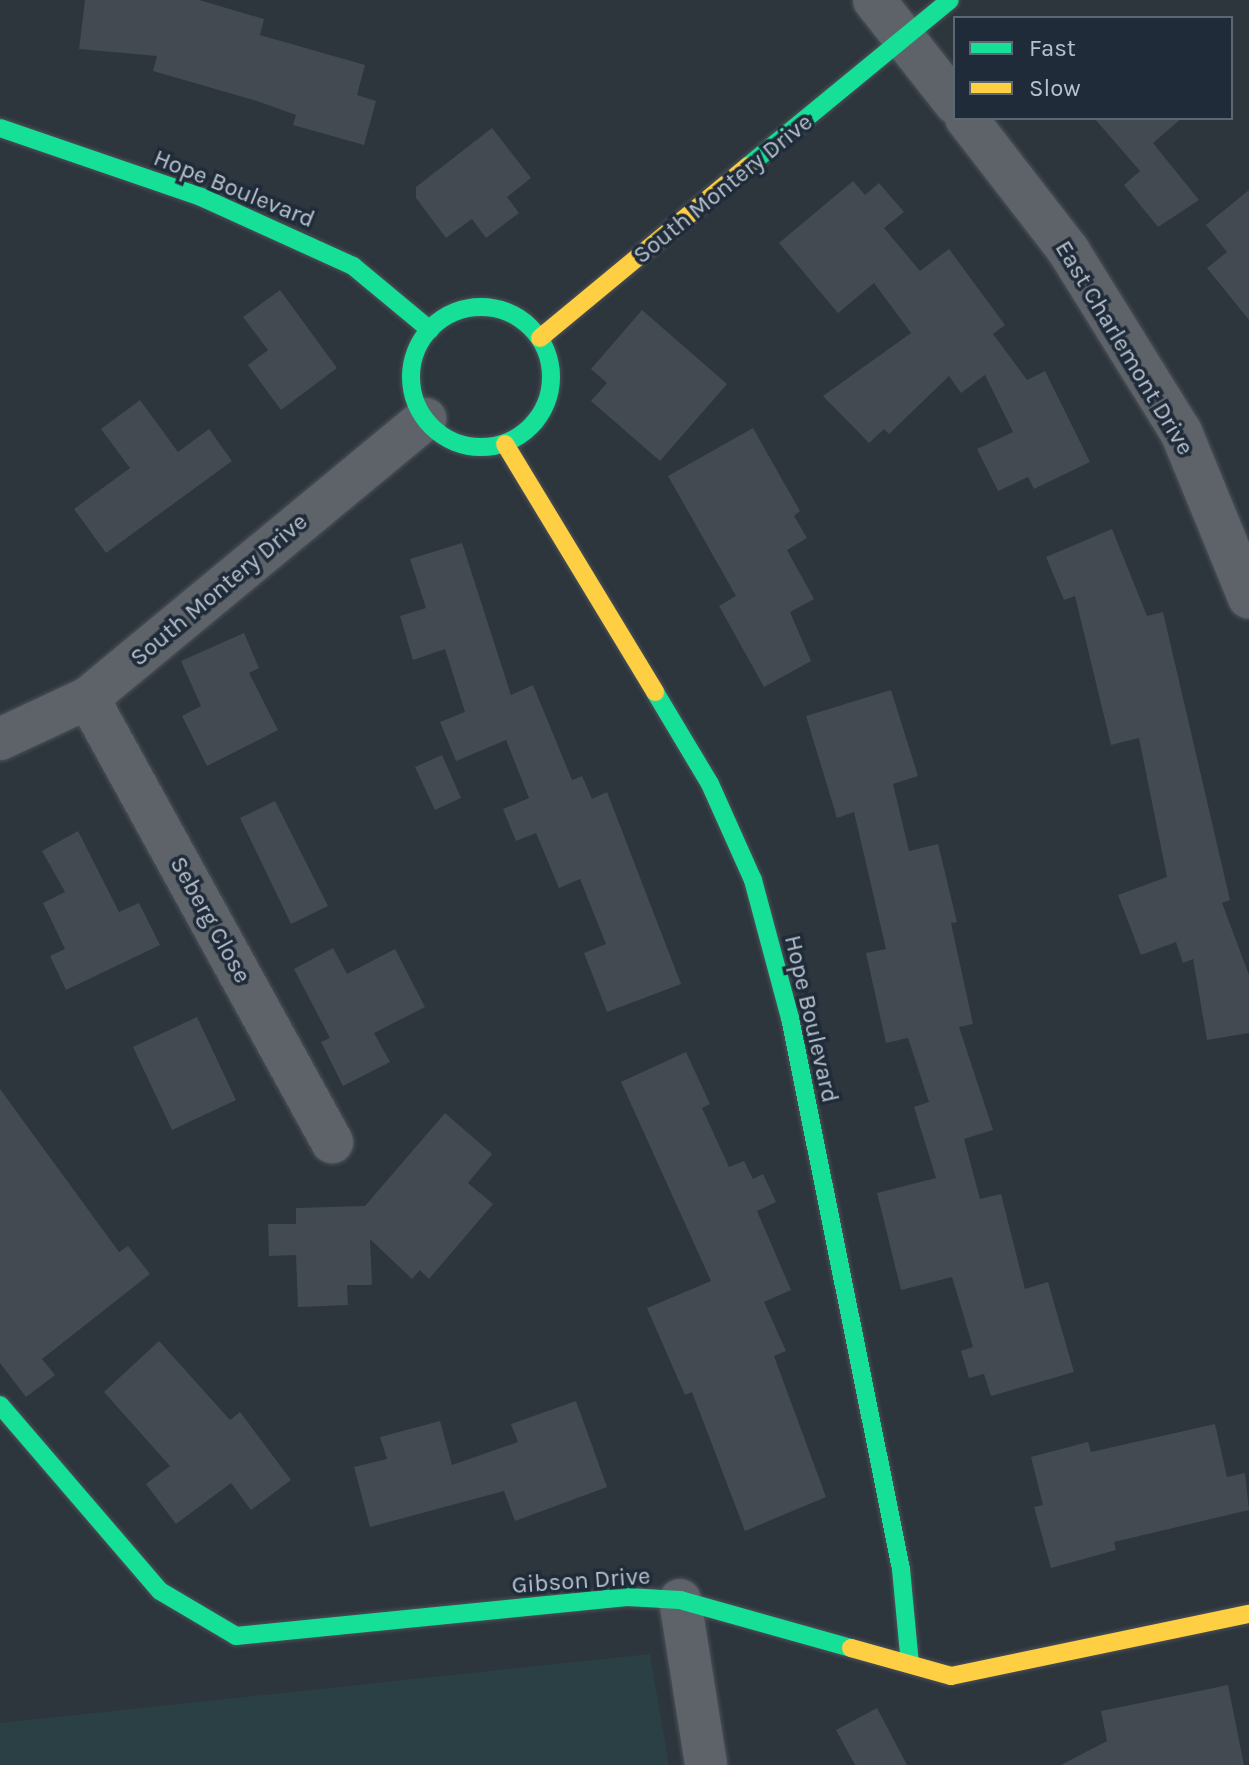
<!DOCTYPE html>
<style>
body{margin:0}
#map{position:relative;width:1249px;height:1765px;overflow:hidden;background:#2d353d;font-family:Karla,sans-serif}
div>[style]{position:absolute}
.green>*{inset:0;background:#2a4044}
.building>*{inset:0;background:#444a51}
.roads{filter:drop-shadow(0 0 2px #4b5157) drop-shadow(0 0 2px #4b5157)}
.street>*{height:42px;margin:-21px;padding:0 21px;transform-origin:21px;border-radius:21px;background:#5e636a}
.fast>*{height:18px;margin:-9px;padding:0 9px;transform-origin:9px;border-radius:9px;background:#16e098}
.fast>.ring{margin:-9px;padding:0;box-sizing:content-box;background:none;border:18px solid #16e098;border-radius:50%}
.slow>*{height:18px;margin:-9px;padding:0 9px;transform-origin:9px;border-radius:9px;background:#ffcf43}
span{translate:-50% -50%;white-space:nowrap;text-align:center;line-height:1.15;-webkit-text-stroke:7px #1f2b39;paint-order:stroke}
.street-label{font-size:24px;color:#b8c1cd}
.legend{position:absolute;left:953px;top:16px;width:280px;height:104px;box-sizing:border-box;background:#1f2b39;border:2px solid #5c6774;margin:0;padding:10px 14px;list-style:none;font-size:24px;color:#b8c1cd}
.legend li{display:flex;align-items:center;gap:16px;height:40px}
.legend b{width:40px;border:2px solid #5c6774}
</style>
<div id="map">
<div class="green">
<i style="clip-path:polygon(650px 1654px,669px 1765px,0 1765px,0 1723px)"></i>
</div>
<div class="building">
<i style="clip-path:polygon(85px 0,199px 0,264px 19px,260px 35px,365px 65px,357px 95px,376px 101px,364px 145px,293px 125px,296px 115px,257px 101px,153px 71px,157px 56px,79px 49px)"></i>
<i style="clip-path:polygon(1094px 118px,1182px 118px,1153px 143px,1199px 200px,1158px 227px,1124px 185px,1140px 171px)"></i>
<i style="clip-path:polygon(492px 128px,531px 178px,507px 197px,519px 213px,486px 238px,472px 219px,446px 238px,416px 198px,416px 187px)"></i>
<i style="clip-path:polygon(853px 181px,865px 195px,879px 183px,904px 212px,884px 228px,920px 271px,949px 249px,1005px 325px,993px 334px,1027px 380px,1045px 371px,1090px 462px,1034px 489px,1028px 477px,998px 491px,977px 449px,1013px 432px,985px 375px,961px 393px,949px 376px,889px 434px,884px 429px,869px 443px,823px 396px,911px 333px,874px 283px,838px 313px,779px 243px)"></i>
<i style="clip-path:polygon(1249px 190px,1249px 320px,1207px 268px,1227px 252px,1206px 225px)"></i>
<i style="clip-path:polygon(280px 290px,337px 368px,281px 410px,248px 365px,268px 350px,243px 317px)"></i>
<i style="clip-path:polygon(642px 310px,727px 384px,660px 461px,591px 401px,607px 383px,591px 369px)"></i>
<i style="clip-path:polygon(140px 400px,178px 452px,209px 429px,232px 461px,106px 553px,74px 509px,130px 468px,101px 429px)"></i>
<i style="clip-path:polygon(753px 428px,800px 511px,794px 516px,807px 538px,787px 550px,814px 599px,790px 612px,811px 661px,764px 687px,719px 606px,736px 596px,668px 476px)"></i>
<i style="clip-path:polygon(1112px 529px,1147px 616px,1163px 612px,1230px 900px,1222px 903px,1249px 975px,1249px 1033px,1207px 1040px,1193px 959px,1183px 963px,1176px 942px,1141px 955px,1118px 895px,1167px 877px,1139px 738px,1111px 745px,1075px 596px,1064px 600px,1046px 557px)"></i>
<i style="clip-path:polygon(462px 543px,511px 695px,533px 685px,572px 780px,582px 776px,592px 799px,607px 792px,681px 984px,607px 1012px,584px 953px,606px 944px,580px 879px,559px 888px,536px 833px,516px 841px,503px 809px,529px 798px,506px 740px,456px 761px,440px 722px,465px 712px,445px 649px,413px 660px,400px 616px,426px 608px,410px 559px)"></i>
<i style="clip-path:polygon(244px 633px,259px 668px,249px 673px,278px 730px,207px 766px,182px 716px,201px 706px,181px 661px)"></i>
<i style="clip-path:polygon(891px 690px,918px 776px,893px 784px,909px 851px,938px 844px,957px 922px,951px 923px,973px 1024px,959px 1027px,993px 1130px,964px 1139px,980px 1199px,1001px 1194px,1025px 1289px,1048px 1282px,1074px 1372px,991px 1396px,984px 1374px,969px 1378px,961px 1351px,973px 1347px,952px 1277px,901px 1290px,877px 1193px,936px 1178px,914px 1107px,929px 1102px,908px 1038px,886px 1043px,866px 953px,886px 949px,854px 812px,837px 818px,806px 716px)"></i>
<i style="clip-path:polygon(442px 755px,461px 798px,435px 810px,415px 767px)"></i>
<i style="clip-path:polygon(275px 801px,328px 906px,291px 924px,240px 818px)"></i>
<i style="clip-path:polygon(78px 831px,119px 912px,139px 903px,160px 945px,66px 990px,50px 956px,65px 949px,43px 903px,65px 892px,42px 851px)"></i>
<i style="clip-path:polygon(333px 948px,347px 974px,395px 949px,425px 1007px,374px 1033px,390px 1062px,343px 1086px,321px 1042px,330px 1038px,294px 969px)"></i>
<i style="clip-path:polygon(197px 1017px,236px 1100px,172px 1130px,133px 1047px)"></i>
<i style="clip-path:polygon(686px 1052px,710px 1104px,702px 1108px,729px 1167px,744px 1161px,753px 1179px,763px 1174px,776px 1202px,757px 1211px,791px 1290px,764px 1302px,786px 1351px,774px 1356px,826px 1497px,745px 1531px,692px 1392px,685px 1395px,647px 1308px,711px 1281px,621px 1082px)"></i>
<i style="clip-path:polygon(0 1089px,119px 1252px,128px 1246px,150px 1274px,42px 1359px,55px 1375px,26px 1397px,0 1363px)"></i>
<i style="clip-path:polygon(445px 1113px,492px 1154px,468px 1183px,493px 1204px,429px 1279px,420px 1270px,412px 1279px,370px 1239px,372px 1285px,347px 1285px,348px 1305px,298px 1307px,296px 1255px,269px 1256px,268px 1224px,296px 1224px,296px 1208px,365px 1206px)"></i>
<i style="clip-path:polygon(159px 1341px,230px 1420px,240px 1412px,291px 1480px,251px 1510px,231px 1483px,176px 1524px,146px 1484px,170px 1466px,104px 1392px)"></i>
<i style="clip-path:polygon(576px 1401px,607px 1487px,515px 1521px,504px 1491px,370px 1527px,354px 1467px,387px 1459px,380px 1437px,440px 1421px,452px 1465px,518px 1442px,511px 1424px)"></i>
<i style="clip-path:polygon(1215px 1424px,1227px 1477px,1245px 1473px,1249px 1510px,1114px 1542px,1116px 1550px,1051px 1568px,1034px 1507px,1043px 1505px,1031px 1457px,1088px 1442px,1091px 1452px)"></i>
<i style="clip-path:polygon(1228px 1685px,1244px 1765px,1061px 1765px,1107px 1741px,1101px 1711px)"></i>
<i style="clip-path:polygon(877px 1708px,907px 1765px,855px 1765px,836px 1730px)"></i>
</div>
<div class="roads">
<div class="street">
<i style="left:874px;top:0;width:131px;rotate:51.8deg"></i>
<i style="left:966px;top:118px;width:167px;rotate:52.3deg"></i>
<i style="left:1068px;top:250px;width:214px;rotate:58.2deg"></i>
<i style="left:1181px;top:432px;width:179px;rotate:67.7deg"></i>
<i style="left:88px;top:698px;width:507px;rotate:61.21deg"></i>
<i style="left:0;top:739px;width:97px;rotate:-25deg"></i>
<i style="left:88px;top:698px;width:438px;rotate:-39.6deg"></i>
<i style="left:680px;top:1600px;width:167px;rotate:81deg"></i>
</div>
<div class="fast">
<i style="left:0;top:128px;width:213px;rotate:18.9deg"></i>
<i style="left:201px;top:197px;width:167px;rotate:24.4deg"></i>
<i style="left:353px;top:266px;width:100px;rotate:39.7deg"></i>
<i style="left:748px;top:166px;width:261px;rotate:-39.4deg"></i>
<i class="ring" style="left:411px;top:307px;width:122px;height:122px"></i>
<i style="left:655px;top:692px;width:107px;rotate:59.1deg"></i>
<i style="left:710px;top:784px;width:105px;rotate:65.9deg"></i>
<i style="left:753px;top:880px;width:143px;rotate:75deg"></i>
<i style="left:790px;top:1018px;width:562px;rotate:78.61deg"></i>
<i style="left:901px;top:1569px;width:95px;rotate:84.6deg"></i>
<i style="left:0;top:1405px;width:245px;rotate:49.3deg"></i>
<i style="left:160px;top:1591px;width:88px;rotate:30.6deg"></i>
<i style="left:236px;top:1636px;width:393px;rotate:-5.7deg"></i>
<i style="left:627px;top:1597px;width:53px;rotate:3.2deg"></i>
<i style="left:680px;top:1600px;width:178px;rotate:15.7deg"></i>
</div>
<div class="slow">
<i style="left:540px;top:338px;width:270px;rotate:-39.6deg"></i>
<i style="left:505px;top:444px;width:290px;rotate:58.8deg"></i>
<i style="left:851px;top:1648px;width:104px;rotate:15.6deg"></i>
<i style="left:951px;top:1676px;width:304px;rotate:-11.8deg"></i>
</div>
</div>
<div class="street-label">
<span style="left:234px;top:189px;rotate:22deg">Hope Boulevard</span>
<span style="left:723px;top:189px;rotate:-39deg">South Montery Drive</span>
<span style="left:1124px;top:348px;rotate:59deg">East Charlemont Drive</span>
<span style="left:219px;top:590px;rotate:-40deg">South Montery Drive</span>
<span style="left:210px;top:920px;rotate:61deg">Seberg Close</span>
<span style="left:811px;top:1019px;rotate:77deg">Hope Boulevard</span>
<span style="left:581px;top:1581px;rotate:-4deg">Gibson Drive</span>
</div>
<ul class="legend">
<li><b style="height:10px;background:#16e098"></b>Fast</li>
<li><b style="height:10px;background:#ffcf43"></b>Slow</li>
</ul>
</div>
